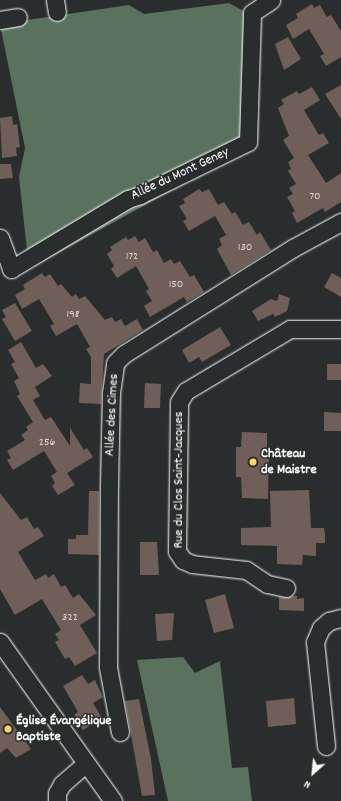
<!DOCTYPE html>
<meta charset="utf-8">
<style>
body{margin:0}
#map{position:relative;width:341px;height:801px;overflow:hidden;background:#2a2d2e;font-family:Dekko,sans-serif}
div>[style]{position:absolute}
.green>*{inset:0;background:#5a715e}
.building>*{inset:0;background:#705e58}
.roads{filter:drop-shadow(0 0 1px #fff) drop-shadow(0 0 1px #fff)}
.minor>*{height:17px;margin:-8.5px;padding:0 8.5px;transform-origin:8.5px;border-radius:8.5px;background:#2a2d2e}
.dots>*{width:11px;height:11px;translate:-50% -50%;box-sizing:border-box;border:2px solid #2a2d2e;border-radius:50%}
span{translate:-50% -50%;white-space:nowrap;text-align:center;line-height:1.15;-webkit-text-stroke:3px #2a2d2e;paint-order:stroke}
.number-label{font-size:12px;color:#dbd7d5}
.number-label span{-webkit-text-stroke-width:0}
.street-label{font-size:14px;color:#fff}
.poi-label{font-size:14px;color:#fff;font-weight:700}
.left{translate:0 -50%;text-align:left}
.north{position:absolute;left:293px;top:753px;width:40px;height:40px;-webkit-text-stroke:3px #2a2d2e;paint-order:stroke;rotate:207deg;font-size:11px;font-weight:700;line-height:16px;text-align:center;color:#fff}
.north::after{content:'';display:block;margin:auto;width:14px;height:18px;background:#fff;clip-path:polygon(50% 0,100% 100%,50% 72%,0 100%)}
</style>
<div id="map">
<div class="green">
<i style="clip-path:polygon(229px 3px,256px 18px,254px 145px,29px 269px,19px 177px,25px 148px,0 24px,129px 5px,144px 14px)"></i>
<i style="clip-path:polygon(183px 657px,195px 673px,220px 661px,232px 768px,248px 767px,252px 801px,168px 801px,137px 660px)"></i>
</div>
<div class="building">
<i style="clip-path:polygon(312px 4px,314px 8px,320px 5px,327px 17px,331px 15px,341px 31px,341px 57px,326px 66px,320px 56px,324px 54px,309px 29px,293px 39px,286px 25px,298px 18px,296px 14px)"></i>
<i style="clip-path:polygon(288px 37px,301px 59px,284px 70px,275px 44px)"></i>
<i style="clip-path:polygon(341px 85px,341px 119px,325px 94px)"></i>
<i style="clip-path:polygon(312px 87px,320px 100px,304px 110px,319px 135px,323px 133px,329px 143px,308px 155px,326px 183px,341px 173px,341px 202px,325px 212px,323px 208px,297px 223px,292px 213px,295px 211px,287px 197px,293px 194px,289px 188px,296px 184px,288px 171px,291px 169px,288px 162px,294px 158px,283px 140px,289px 136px,278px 108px,284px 104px,281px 100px,297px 91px,299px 94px)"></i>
<i style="clip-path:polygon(12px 116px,13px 125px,17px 124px,20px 147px,16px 148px,17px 156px,2px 158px,0 118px)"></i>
<i style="clip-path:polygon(0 164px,11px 164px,13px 178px,0 179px)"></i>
<i style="clip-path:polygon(199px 189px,202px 192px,209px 189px,218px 205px,224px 202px,232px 214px,235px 212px,243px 225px,249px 222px,257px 235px,260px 232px,271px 250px,231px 275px,217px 249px,222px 245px,219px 239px,226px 235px,215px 216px,189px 231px,183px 221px,187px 219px,179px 206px,185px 203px,183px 199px)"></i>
<i style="clip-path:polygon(135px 236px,139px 242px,145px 238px,153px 252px,157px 250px,164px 263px,171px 259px,174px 264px,180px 261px,190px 277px,194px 275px,204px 292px,187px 302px,184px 297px,150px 317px,144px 306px,152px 301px,146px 291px,149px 289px,136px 266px,117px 278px,111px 269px,114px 266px,107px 254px,112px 250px,110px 247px,126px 237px,128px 240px)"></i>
<i style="clip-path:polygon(42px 273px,45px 277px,50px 274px,58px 286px,61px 284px,72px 297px,76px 294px,79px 299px,85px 296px,105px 320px,112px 317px,115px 322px,121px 319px,125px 326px,137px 319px,143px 330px,104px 354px,101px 404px,79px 403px,80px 383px,91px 384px,91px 357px,86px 349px,90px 347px,77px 324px,56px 336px,50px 326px,54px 324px,39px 299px,22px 309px,15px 295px,25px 289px,23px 285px)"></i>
<i style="clip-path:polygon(332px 273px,341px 278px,341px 297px,324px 287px)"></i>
<i style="clip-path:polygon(279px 294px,290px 298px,287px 311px,275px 317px,273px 314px,258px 321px,252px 311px,271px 299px,277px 301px)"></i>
<i style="clip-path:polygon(15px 303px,32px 331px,15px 341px,2px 319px,6px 317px,2px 310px)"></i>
<i style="clip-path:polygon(220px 327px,231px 345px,202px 362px,199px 357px,189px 363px,182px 350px)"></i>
<i style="clip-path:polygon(21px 342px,36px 368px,43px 364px,52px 376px,35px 387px,40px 396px,33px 400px,45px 420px,51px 417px,70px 446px,70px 428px,84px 450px,87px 448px,93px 457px,67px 473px,75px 485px,58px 495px,52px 486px,55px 483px,51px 476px,57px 472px,44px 451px,13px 470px,7px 460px,11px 458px,7px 451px,25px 440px,21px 435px,28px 430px,26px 427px,33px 422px,17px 396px,20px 394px,14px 381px,19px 378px,11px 364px,15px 362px,8px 350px)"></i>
<i style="clip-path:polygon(327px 364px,341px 364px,341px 380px,327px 380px)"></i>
<i style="clip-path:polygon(145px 383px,161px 384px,160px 408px,144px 408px)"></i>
<i style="clip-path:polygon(324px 412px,341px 413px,341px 431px,324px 431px)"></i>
<i style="clip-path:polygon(242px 432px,267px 433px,267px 448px,269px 448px,268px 499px,242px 498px,241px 477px,236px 477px,236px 447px,241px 447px)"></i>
<i style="clip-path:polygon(309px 490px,311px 528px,324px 528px,325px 533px,325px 543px,316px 543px,316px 556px,303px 555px,302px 565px,277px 564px,277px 546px,241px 545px,241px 528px,271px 527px,270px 491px)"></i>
<i style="clip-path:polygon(89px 491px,99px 491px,99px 555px,68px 554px,68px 539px,76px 539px,76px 535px,88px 535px)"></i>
<i style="clip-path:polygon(0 493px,21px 520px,27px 517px,34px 529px,38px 527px,44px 536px,18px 552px,35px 580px,46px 574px,48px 578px,54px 574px,61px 587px,65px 585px,73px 598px,79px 594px,96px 615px,80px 625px,97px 653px,75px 666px,69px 657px,65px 659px,55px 642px,59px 640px,55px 634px,61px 630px,42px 599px,15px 615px,0 589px)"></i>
<i style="clip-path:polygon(140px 542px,157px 542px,159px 575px,140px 575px)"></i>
<i style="clip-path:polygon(225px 594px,234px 628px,214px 633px,205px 600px)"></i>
<i style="clip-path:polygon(297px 596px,297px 599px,304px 598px,304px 611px,279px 610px,279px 597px)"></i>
<i style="clip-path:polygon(174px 613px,172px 640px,157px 641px,155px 614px)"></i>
<i style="clip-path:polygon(82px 675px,88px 684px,95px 680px,103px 697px,93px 703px,102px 718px,83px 730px,74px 715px,78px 712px,63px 686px)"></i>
<i style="clip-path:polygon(294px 698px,296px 724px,268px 727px,266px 701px)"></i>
<i style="clip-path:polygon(139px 699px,151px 759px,155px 795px,142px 796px,125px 701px)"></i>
<i style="clip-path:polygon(0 707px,31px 749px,16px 758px,7px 748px,0 753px)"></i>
</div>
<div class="roads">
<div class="minor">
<i style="left:55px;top:0;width:12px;rotate:81deg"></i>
<i style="left:0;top:20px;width:18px;rotate:-9deg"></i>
<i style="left:0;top:238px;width:33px;rotate:70deg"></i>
<i style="left:11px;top:269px;width:136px;rotate:-30.9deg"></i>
<i style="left:128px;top:199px;width:13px;rotate:-18deg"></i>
<i style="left:140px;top:195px;width:120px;rotate:-26.1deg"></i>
<i style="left:248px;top:142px;width:129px;rotate:-88.2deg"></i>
<i style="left:252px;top:13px;width:23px;rotate:-34deg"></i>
<i style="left:286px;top:588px;width:19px;rotate:-168deg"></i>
<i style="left:267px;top:584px;width:25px;rotate:-146deg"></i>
<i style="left:246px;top:570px;width:54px;rotate:-173.7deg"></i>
<i style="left:192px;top:564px;width:10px;rotate:-156deg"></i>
<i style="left:183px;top:560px;width:11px;rotate:-124deg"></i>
<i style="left:177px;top:551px;width:149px;rotate:-89.2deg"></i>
<i style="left:179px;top:402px;width:13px;rotate:-58deg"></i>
<i style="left:186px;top:391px;width:121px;rotate:-30.8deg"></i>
<i style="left:290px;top:329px;width:51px"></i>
<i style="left:0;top:642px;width:195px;rotate:54.6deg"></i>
<i style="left:120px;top:732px;width:66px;rotate:-100.5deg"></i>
<i style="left:108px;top:667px;width:181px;rotate:-89.7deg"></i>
<i style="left:109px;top:486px;width:93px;rotate:-88.8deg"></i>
<i style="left:111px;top:393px;width:30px;rotate:-82deg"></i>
<i style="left:115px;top:363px;width:13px;rotate:-45deg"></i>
<i style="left:124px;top:354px;width:199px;rotate:-32.1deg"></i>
<i style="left:293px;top:248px;width:55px;rotate:-28.4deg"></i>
<i style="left:326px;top:746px;width:105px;rotate:-96deg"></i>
<i style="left:315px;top:642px;width:15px;rotate:-67deg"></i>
<i style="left:321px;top:628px;width:11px;rotate:-41deg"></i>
<i style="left:329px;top:621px;width:12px;rotate:-14deg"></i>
<i style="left:57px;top:801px;width:8px;rotate:-90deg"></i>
<i style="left:57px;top:793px;width:10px;rotate:-61deg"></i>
<i style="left:62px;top:784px;width:30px;rotate:-41deg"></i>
</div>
</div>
<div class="dots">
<i style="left:253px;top:462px;background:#ffd166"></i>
<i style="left:8px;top:729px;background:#ffd166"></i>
</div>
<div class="number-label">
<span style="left:315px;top:197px">70</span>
<span style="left:245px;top:248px">130</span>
<span style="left:132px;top:257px">172</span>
<span style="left:176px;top:285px">150</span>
<span style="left:73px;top:315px">198</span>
<span style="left:47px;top:443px">256</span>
<span style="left:70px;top:618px">322</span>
</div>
<div class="street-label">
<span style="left:180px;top:174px;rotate:-25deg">Allée du Mont Geney</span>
<span style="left:112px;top:415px;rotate:-87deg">Allée des Cimes</span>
<span style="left:179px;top:480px;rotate:-90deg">Rue du Clos Saint-Jacques</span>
</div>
<div class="poi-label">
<span class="left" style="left:261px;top:462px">Château<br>de Maistre</span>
<span class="left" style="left:16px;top:729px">Église Évangélique<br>Baptiste</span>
</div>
<div class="north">N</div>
</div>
